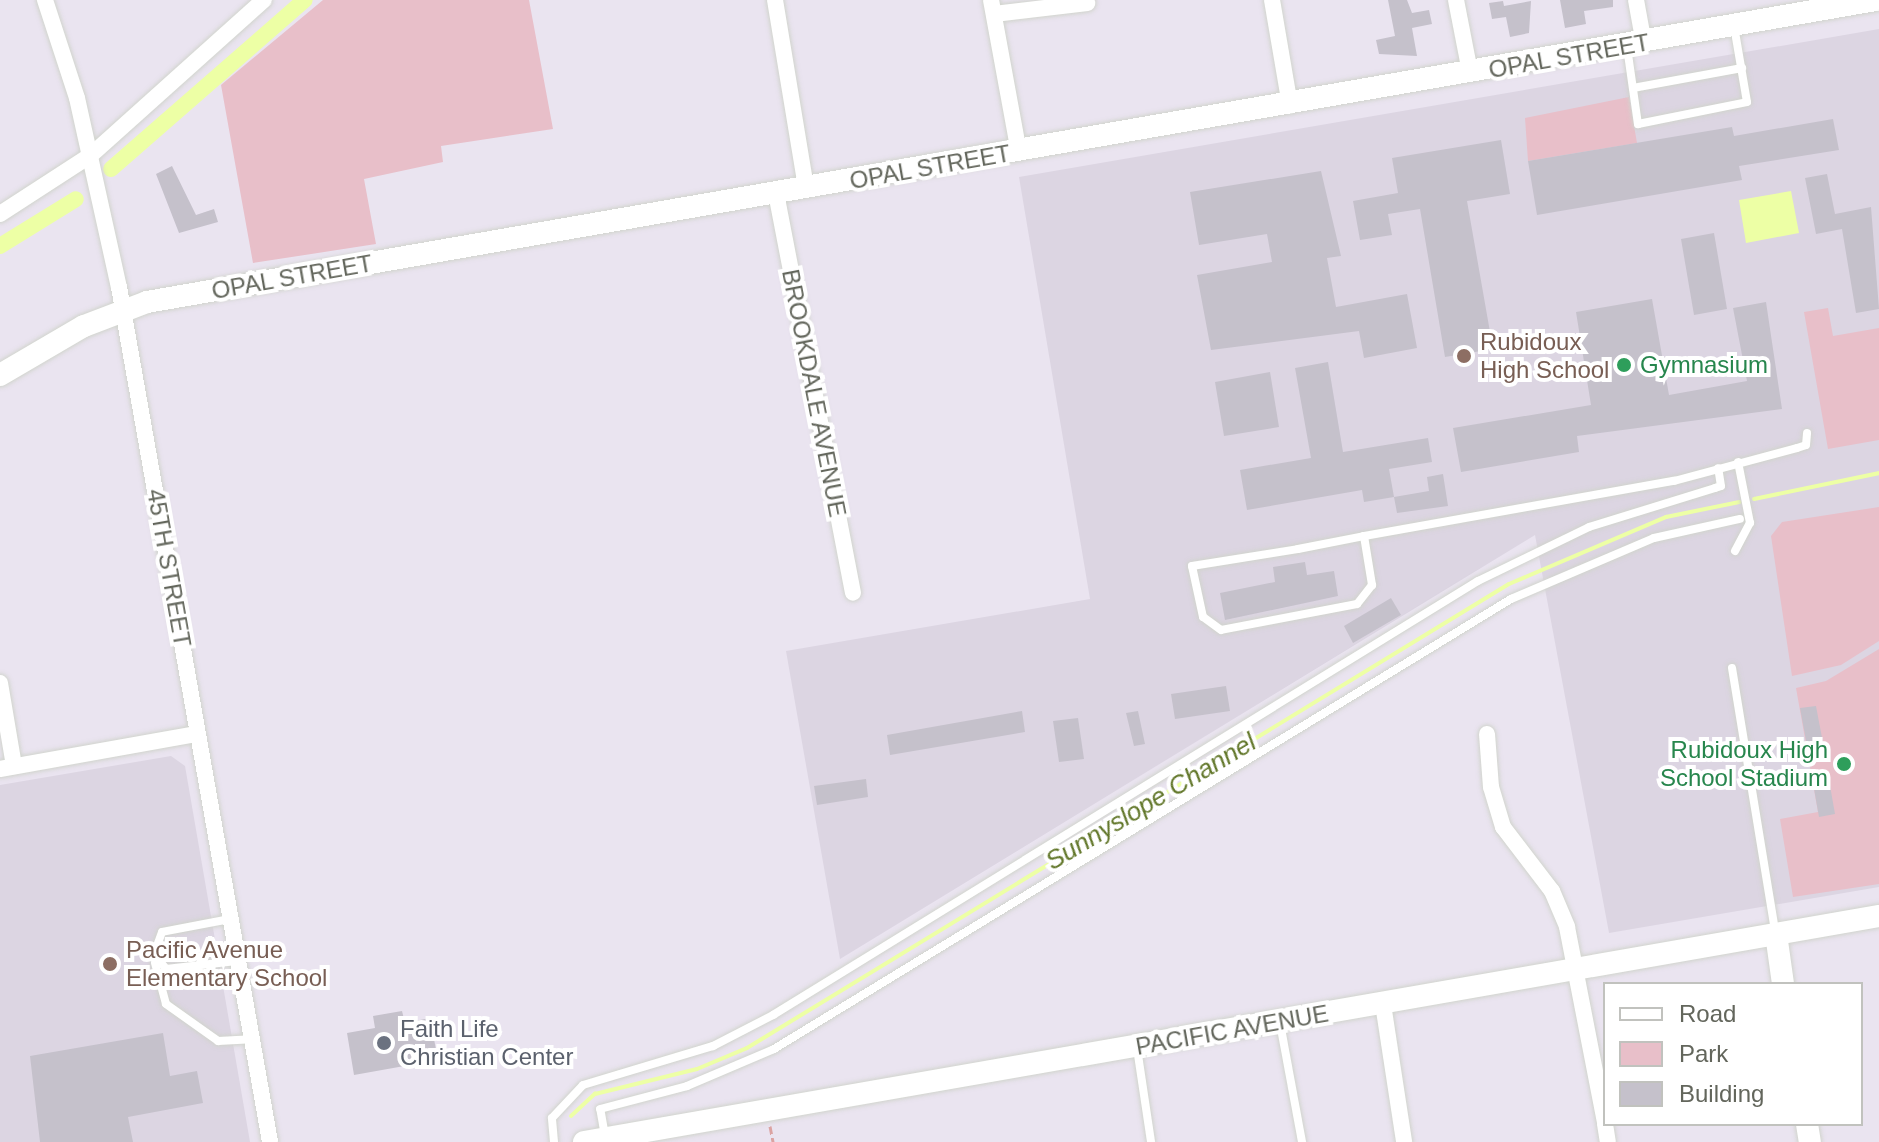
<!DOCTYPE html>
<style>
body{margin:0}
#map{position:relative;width:1879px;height:1142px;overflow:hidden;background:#eae4f0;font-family:Helvetica,sans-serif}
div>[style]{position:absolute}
.education>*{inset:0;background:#dcd5e2}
.green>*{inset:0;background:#e8bfc9}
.water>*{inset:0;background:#edffa5}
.stream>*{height:4px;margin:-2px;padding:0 2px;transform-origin:2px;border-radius:2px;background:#edffa5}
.canal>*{height:16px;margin:-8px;padding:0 8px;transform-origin:8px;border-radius:8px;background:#edffa5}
.building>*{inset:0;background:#c5c1cb}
.path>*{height:3px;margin-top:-1.5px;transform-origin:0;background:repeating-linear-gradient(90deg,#dba3a2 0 8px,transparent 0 12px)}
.roads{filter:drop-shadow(0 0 2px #d1d4cd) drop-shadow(0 0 2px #d1d4cd)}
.lane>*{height:8px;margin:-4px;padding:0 4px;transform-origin:4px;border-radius:4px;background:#fff}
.street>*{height:16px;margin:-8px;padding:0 8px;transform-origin:8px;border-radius:8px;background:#fff}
.secondary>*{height:22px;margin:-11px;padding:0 11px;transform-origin:11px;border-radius:11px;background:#fff}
.dots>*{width:22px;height:22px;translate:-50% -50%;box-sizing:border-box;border:4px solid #fff;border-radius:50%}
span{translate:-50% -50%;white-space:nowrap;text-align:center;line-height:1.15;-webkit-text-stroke:8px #fff;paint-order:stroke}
.street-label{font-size:24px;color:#63665c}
.education-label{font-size:24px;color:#785e54}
.left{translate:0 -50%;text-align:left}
.leisure-label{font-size:24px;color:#27864d}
.right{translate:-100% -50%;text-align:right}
.worship-label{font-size:24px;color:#5b616d}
.water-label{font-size:26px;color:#62772a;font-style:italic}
.legend{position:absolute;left:1603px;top:982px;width:260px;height:144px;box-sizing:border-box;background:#fff;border:2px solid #c1c2be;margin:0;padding:10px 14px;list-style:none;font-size:24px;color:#63665c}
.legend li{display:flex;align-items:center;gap:16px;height:40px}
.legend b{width:40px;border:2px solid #c1c2be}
</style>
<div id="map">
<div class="education">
<i style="clip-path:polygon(1879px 29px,1879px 887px,1609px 933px,1535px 535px,840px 959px,786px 651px,1090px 599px,1019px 177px)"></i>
<i style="clip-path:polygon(171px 756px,185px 766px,250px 1142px,0 1142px,0 785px)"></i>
</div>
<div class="green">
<i style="clip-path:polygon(323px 0,529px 0,553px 129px,441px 146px,443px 162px,364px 179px,376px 244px,253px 263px,221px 85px)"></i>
<i style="clip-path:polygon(1629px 97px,1637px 143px,1528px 161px,1525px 118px)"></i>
<i style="clip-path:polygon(1828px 308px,1833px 336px,1879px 328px,1879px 440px,1828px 449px,1804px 312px)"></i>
<i style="clip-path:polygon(1879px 507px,1879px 641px,1841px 665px,1792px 676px,1771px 536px,1782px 522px)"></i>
<i style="clip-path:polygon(1879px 649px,1879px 884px,1793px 897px,1780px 819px,1818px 812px,1796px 688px,1826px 681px)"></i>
</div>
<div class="water">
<i style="clip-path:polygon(1791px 191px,1799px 233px,1746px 243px,1739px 200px)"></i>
</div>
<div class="stream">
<i style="left:1754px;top:499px;width:128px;rotate:-11.7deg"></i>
<i style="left:571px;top:1116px;width:33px;rotate:-43deg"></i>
<i style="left:595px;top:1094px;width:105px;rotate:-13.8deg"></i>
<i style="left:697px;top:1069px;width:54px;rotate:-22.8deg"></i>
<i style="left:747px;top:1048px;width:892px;rotate:-31.34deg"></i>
<i style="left:1509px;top:584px;width:171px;rotate:-23.1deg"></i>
<i style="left:1666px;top:517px;width:75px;rotate:-11.6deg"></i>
</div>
<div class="canal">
<i style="left:111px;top:169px;width:257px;rotate:-41.1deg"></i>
<i style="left:0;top:246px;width:89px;rotate:-31.7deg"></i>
</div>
<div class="building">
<i style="clip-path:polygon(1388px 0,1407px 0,1412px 13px,1429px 10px,1432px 24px,1412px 28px,1417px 56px,1379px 54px,1376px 40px,1395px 36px)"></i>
<i style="clip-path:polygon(1560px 0,1613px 0,1613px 7px,1584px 11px,1586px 24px,1565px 28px)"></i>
<i style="clip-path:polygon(1503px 1px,1504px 6px,1531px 1px,1529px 33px,1510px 37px,1506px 17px,1492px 19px,1489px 3px)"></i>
<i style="clip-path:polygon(1833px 119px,1839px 150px,1739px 166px,1742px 180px,1537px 215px,1528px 161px,1732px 127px,1734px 136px)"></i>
<i style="clip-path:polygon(1501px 140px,1510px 194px,1467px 201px,1493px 349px,1445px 357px,1420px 209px,1388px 214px,1392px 235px,1360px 240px,1353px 201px,1398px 193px,1392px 158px)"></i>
<i style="clip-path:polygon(172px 166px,196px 215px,214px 209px,218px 222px,179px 233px,156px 174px)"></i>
<i style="clip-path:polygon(1321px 171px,1341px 256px,1327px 258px,1336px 307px,1407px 294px,1417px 348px,1364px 358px,1359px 331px,1211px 350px,1197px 275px,1272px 262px,1267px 234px,1199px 245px,1190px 192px)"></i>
<i style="clip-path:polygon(1827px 174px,1835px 214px,1871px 207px,1879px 309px,1856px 313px,1842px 229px,1816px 234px,1805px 178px)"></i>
<i style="clip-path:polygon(1714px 233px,1727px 309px,1694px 315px,1681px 239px)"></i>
<i style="clip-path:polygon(1652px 299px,1669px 395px,1747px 381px,1733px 308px,1766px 302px,1782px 409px,1577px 436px,1579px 452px,1461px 472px,1453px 428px,1591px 405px,1576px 312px)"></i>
<i style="clip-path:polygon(1328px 362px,1343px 452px,1428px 438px,1432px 462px,1389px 469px,1394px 497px,1364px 502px,1362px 490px,1247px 510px,1240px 470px,1311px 458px,1295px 368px)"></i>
<i style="clip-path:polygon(1270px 372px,1279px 427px,1224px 436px,1215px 382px)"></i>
<i style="clip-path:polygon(1443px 474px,1448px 506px,1397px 513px,1394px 497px,1429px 491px,1427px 477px)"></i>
<i style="clip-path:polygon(1305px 562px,1307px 575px,1334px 571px,1338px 596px,1225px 620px,1220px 593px,1275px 582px,1273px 567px)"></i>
<i style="clip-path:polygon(1391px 598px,1401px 615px,1353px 643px,1344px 626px)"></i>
<i style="clip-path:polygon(1226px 686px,1230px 711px,1175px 719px,1171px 694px)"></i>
<i style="clip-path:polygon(1816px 706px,1823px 743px,1807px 746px,1800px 708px)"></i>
<i style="clip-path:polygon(1022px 711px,1025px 732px,890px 755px,887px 735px)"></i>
<i style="clip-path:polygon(1138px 711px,1145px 744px,1134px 746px,1126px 713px)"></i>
<i style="clip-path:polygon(1078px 718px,1084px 759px,1059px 762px,1053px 721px)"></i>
<i style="clip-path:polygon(866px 779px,868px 797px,817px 805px,814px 786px)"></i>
<i style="clip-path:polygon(1829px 780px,1835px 814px,1819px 817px,1813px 783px)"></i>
<i style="clip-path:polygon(402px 1011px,405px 1023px,430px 1018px,438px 1060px,354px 1075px,347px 1033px,375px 1028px,373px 1016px)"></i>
<i style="clip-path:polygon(163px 1033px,170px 1076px,197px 1071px,203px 1103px,128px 1117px,133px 1142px,40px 1142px,30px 1056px)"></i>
</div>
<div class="path">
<i style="left:770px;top:1126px;width:16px;rotate:79deg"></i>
</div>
<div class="roads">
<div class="lane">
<i style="left:1627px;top:47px;width:78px;rotate:81.9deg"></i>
<i style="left:1638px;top:124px;width:111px;rotate:-11.4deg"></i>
<i style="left:1747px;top:102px;width:77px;rotate:-99.7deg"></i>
<i style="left:1633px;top:88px;width:111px;rotate:-10.4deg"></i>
<i style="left:1364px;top:536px;width:50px;rotate:80.7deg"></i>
<i style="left:1372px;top:585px;width:24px;rotate:128deg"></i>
<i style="left:1357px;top:604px;width:138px;rotate:169.2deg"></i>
<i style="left:1221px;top:630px;width:22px;rotate:-144deg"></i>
<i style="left:1203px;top:617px;width:52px;rotate:-102.2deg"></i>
<i style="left:1192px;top:566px;width:107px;rotate:-9.1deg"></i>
<i style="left:1298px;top:549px;width:67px;rotate:-11.1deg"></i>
<i style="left:1364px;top:536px;width:315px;rotate:-10.1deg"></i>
<i style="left:1674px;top:481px;width:127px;rotate:-15deg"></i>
<i style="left:1797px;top:448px;width:9px;rotate:-18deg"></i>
<i style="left:1806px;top:445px;width:12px;rotate:-85deg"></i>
<i style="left:1735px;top:551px;width:32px;rotate:-62deg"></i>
<i style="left:1750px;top:523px;width:62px;rotate:-101.1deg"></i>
<i style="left:1732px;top:668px;width:266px;rotate:80.7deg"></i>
<i style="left:230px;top:919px;width:69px;rotate:169.2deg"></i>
<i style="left:162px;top:932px;width:23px;rotate:110deg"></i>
<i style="left:154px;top:954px;width:19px;rotate:51deg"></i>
<i style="left:166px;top:969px;width:71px;rotate:-6.4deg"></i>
<i style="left:155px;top:963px;width:42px;rotate:75deg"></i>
<i style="left:166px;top:1004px;width:64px;rotate:35.4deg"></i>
<i style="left:218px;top:1041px;width:33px;rotate:-3deg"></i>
<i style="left:1280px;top:1023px;width:121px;rotate:79.5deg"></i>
<i style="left:1137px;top:1048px;width:95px;rotate:81.5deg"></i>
<i style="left:605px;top:1136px;width:27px;rotate:-100deg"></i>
<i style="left:600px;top:1109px;width:90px;rotate:-14.8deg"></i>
<i style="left:687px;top:1086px;width:95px;rotate:-23deg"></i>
<i style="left:774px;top:1049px;width:864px;rotate:-31.41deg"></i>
<i style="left:1511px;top:599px;width:155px;rotate:-23.1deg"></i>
<i style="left:1654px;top:538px;width:88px;rotate:-12.5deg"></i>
<i style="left:554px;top:1142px;width:24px;rotate:-95deg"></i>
<i style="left:552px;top:1118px;width:45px;rotate:-46.8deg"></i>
<i style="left:583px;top:1085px;width:136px;rotate:-16.7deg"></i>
<i style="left:713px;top:1046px;width:68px;rotate:-27.3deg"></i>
<i style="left:773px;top:1015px;width:828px;rotate:-31.62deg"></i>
<i style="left:1478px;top:581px;width:123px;rotate:-25.9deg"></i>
<i style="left:1589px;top:527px;width:132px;rotate:-17.2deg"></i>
<i style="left:1715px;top:488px;width:6px;rotate:-18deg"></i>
<i style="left:1721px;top:486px;width:18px;rotate:-99deg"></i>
</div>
<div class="street">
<i style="left:45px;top:0;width:103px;rotate:71.9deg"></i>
<i style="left:77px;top:98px;width:194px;rotate:77.5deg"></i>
<i style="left:119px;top:287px;width:868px;rotate:79.98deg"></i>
<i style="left:775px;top:0;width:191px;rotate:80.6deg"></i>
<i style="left:991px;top:0;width:155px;rotate:79.6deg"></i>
<i style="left:1272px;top:0;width:107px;rotate:80.3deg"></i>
<i style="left:1456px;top:0;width:73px;rotate:79deg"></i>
<i style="left:1636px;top:0;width:45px;rotate:79.7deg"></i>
<i style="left:994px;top:14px;width:94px;rotate:-6.7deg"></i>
<i style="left:776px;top:193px;width:407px;rotate:79.1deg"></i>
<i style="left:0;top:214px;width:108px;rotate:-33deg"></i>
<i style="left:91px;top:155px;width:232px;rotate:-41.9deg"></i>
<i style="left:0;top:683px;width:84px;rotate:80.4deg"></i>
<i style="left:1487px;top:734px;width:53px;rotate:85.7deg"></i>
<i style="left:1491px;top:787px;width:42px;rotate:73.3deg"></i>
<i style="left:1503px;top:827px;width:81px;rotate:52.6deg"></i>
<i style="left:1552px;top:891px;width:39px;rotate:67deg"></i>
<i style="left:1567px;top:927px;width:200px;rotate:79deg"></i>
<i style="left:0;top:769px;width:200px;rotate:-10.1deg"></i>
<i style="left:1383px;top:1004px;width:140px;rotate:81.3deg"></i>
<i style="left:1605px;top:1124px;width:18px;rotate:81deg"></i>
</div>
<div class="secondary">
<i style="left:0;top:375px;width:97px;rotate:-30.3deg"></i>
<i style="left:84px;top:326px;width:67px;rotate:-20.9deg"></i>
<i style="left:147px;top:302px;width:1754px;rotate:-9.91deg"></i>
<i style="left:1776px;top:934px;width:50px;rotate:82deg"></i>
<i style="left:1807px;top:1124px;width:18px;rotate:81deg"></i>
<i style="left:584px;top:1142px;width:1315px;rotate:-9.9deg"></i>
</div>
</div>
<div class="dots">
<i style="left:1464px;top:356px;background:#8d6e63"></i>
<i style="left:1624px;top:365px;background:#2e9e5b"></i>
<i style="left:1844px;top:764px;background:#2e9e5b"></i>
<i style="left:110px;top:964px;background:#8d6e63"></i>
<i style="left:384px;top:1043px;background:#6b7280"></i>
</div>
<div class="street-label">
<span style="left:1569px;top:56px;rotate:-10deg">OPAL STREET</span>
<span style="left:930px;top:167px;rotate:-10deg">OPAL STREET</span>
<span style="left:292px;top:277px;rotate:-10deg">OPAL STREET</span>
<span style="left:814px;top:393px;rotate:79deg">BROOKDALE AVENUE</span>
<span style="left:169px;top:568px;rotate:80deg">45TH STREET</span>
<span style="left:1232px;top:1030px;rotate:-10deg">PACIFIC AVENUE</span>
</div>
<div class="education-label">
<span class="left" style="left:1480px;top:356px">Rubidoux<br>High School</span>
<span class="left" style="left:126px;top:964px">Pacific Avenue<br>Elementary School</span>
</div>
<div class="leisure-label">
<span class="left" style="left:1640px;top:365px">Gymnasium</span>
<span class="right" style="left:1828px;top:764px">Rubidoux High<br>School Stadium</span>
</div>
<div class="worship-label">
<span class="left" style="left:400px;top:1043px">Faith Life<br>Christian Center</span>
</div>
<div class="water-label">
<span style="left:1151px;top:802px;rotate:-31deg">Sunnyslope Channel</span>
</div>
<ul class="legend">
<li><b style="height:10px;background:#fff"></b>Road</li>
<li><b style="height:22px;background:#e8bfc9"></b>Park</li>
<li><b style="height:22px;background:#c5c1cb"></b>Building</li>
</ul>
</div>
